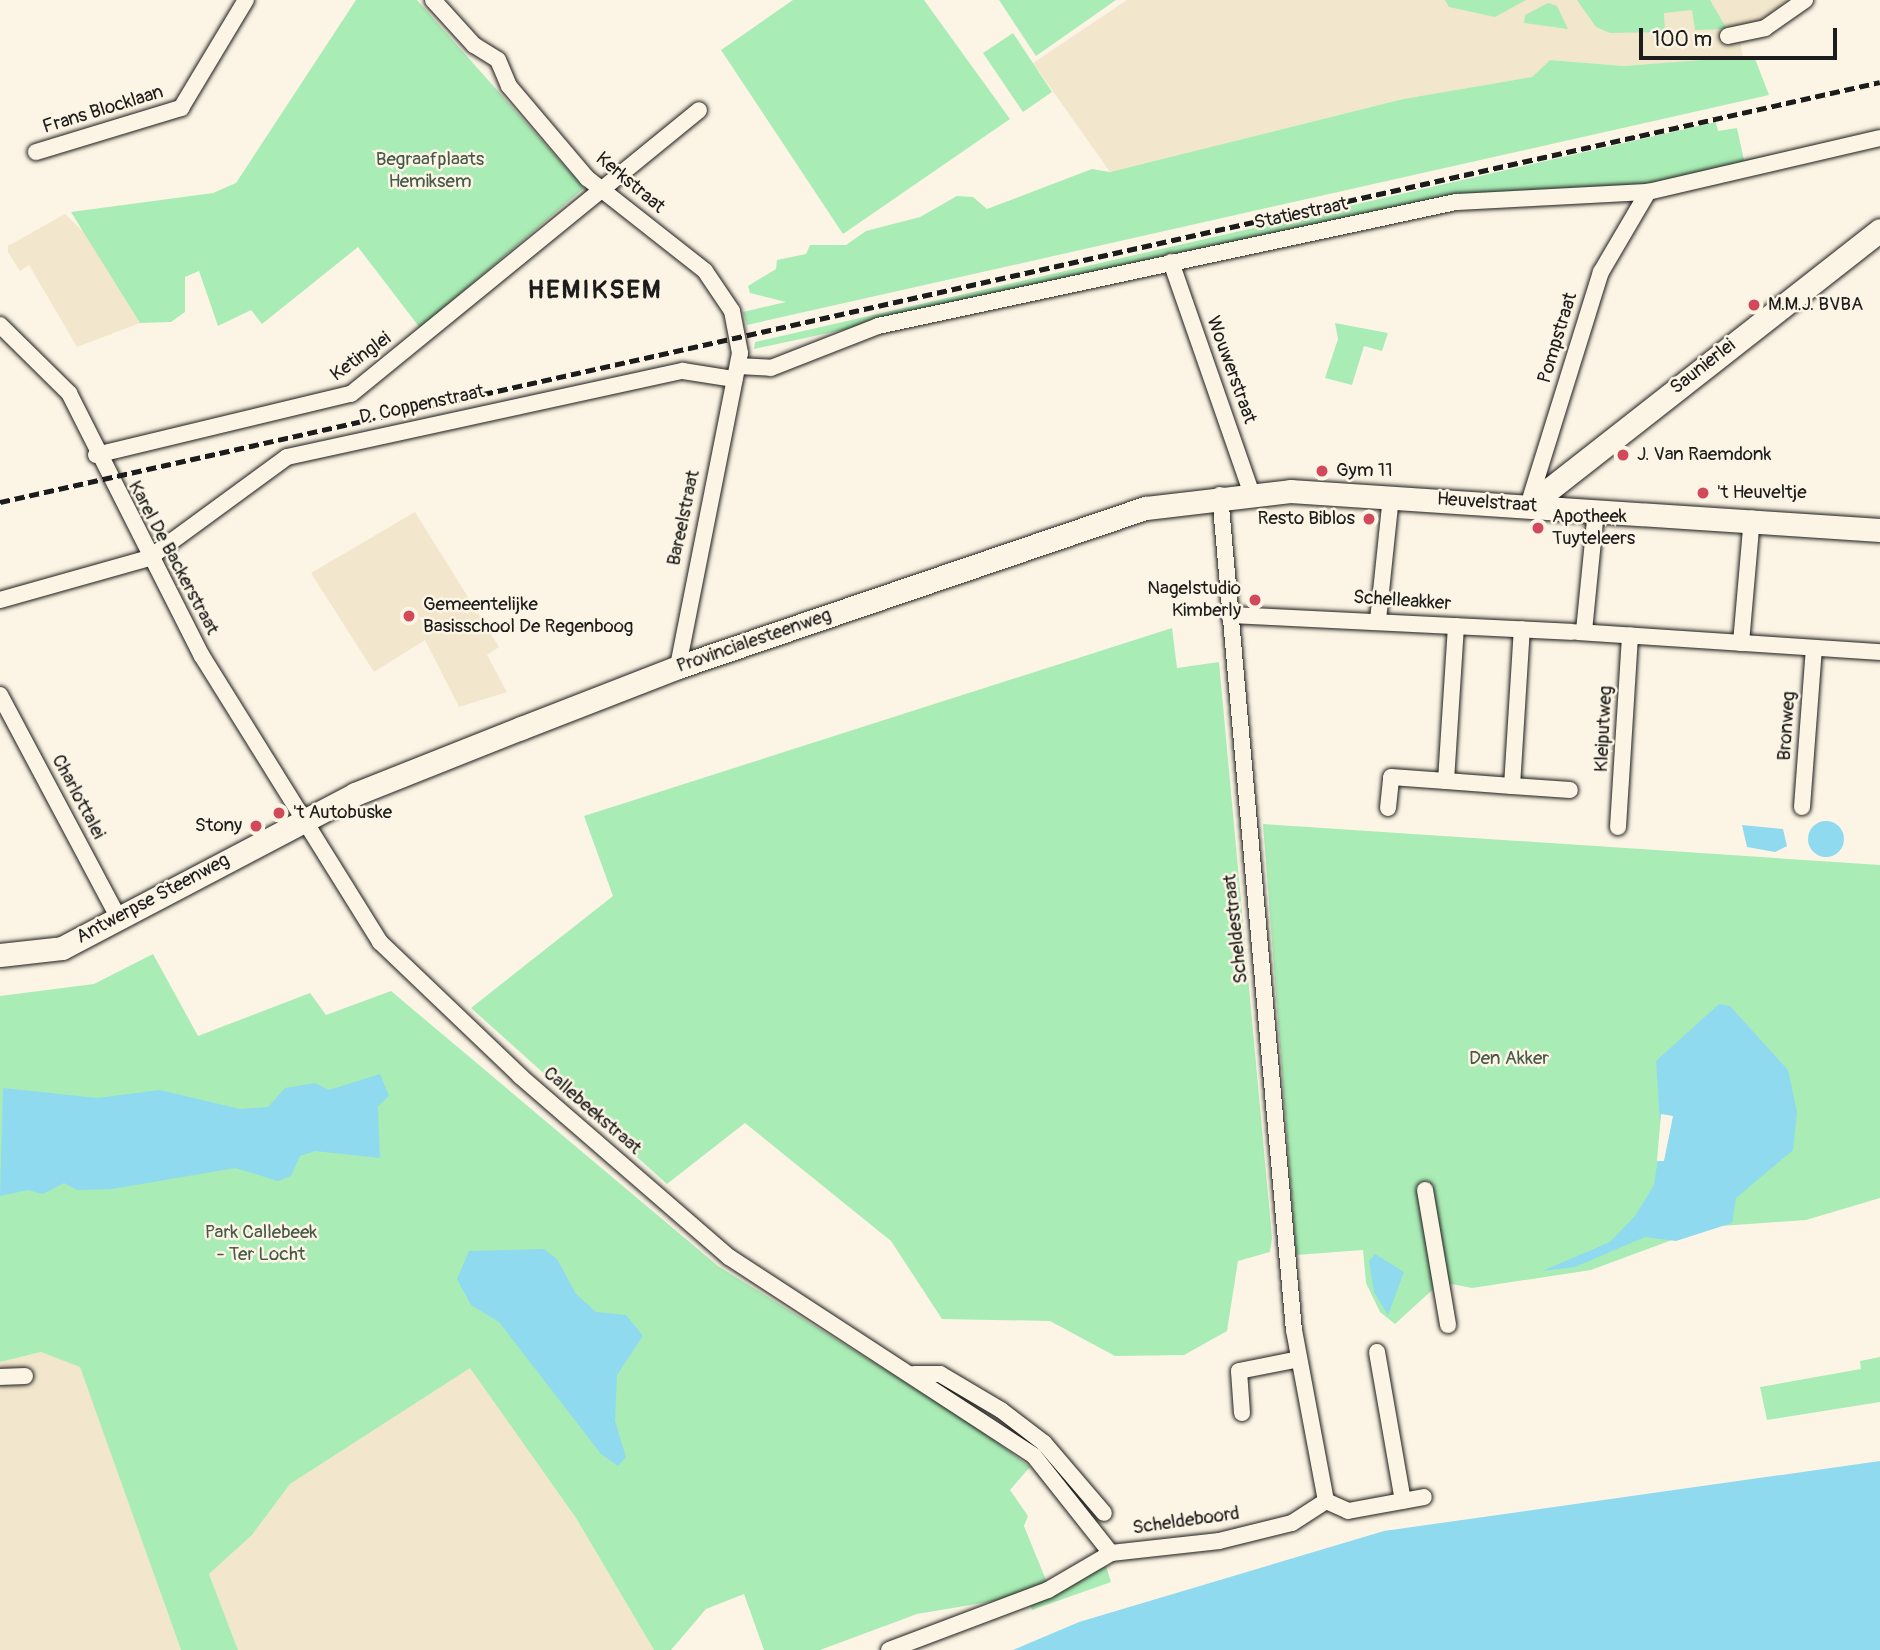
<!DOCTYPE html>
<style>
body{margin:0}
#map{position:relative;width:1880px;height:1650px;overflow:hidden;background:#fcf5e5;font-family:Pangolin,sans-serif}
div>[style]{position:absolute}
.built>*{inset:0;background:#f2e6cc}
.green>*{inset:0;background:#aaecb5}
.water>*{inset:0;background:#8fdaef}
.round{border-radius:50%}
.pier>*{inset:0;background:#fcf5e5}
.roads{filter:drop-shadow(0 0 2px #1c1c1c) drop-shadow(0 0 2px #1c1c1c)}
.street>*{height:16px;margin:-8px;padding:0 8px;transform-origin:8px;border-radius:8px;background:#fcf5e5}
.secondary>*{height:23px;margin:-11.5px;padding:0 11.5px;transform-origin:11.5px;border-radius:11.5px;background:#fcf5e5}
.rail>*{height:4.5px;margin-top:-2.25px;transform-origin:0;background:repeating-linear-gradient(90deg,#1c1c1c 0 10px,transparent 0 15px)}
.dots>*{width:19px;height:19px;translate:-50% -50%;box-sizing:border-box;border:4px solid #fcf5e5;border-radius:50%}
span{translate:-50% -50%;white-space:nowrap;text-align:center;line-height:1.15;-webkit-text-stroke:5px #fcf5e5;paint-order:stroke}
.street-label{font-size:19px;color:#1c1c1c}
.park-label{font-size:19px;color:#475a4a}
.poi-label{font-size:19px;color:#1c1c1c}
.left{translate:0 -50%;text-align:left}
.right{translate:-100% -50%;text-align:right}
.district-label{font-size:26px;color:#1c1c1c;font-weight:700;letter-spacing:2px}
.scale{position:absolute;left:1639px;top:28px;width:198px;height:32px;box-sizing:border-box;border:4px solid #1c1c1c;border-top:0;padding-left:9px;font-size:21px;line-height:24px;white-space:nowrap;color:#1c1c1c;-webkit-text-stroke:5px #fcf5e5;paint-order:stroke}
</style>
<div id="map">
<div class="built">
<i style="clip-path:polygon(1127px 0,1789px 0,1758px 22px,1738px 27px,1743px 58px,1624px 66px,1550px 60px,1532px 77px,1403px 99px,1110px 172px,1033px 63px)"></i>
<i style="clip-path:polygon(65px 214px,88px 236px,140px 323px,77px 347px,29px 265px,20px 271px,8px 252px,8px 246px)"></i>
<i style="clip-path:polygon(415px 512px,499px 647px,487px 655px,507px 692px,459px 707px,425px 640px,374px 672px,311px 573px)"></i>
<i style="clip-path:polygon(41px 1352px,80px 1366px,181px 1650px,0 1650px,0 1362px)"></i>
<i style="clip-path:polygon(470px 1367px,576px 1518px,654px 1650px,238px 1650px,209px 1574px,252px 1535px,290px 1484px)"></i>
</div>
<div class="green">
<i style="clip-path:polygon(356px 0,417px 0,584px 188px,420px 328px,358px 247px,262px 324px,251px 310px,218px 326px,199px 271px,185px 277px,185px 312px,171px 322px,140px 323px,71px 212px,213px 193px,236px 183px)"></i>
<i style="clip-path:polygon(793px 0,924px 0,1010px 119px,843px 234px,721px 50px)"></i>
<i style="clip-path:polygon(999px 0,1116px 0,1036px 56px)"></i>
<i style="clip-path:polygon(1445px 0,1526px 0,1495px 17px,1449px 7px)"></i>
<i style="clip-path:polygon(1577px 0,1710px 0,1727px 29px,1695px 30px,1692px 10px,1664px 13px,1665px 32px,1610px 33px,1596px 27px)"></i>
<i style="clip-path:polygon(1548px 3px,1557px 6px,1568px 29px,1524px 23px,1525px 15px)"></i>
<i style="clip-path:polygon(1013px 33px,1052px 92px,1023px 112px,983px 53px)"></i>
<i style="clip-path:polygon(1754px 56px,1769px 95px,747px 325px,743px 312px,786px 302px,750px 293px,748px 286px,776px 269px,777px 260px,806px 254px,810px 245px,846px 245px,866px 231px,920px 217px,957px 196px,973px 197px,987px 209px,1092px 169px,1110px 172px,1403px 99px,1532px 77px,1550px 60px,1624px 66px)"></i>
<i style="clip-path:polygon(1716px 122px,1718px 131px,1737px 128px,1744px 160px,1880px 133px,1650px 186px,1460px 198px,754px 349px,755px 342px)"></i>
<i style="clip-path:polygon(1335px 323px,1388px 333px,1382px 351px,1364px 346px,1352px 385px,1325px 378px,1338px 339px)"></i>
<i style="clip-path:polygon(1172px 628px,1177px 668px,1219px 662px,1272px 1238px,1270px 1252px,1238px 1261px,1227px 1331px,1184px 1355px,1115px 1356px,1050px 1321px,942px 1319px,891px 1241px,745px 1123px,667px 1184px,471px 1008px,613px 896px,584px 816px)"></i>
<i style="clip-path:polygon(1263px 824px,1880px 865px,1880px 1198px,1806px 1220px,1707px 1227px,1591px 1270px,1472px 1288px,1441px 1282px,1395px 1324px,1380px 1312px,1366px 1283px,1363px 1250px,1296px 1255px)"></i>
<i style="clip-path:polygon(153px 954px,198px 1036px,310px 993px,326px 1015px,391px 991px,718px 1266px,974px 1425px,1030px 1467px,1010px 1490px,1028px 1516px,1024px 1526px,1048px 1585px,1012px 1598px,917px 1614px,820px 1650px,764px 1650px,744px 1594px,706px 1609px,671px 1650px,654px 1650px,576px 1518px,470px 1368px,290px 1484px,252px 1535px,209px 1574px,238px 1650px,181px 1650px,80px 1367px,41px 1352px,0 1362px,0 996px,94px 984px)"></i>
<i style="clip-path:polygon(1880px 1357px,1880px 1402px,1767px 1420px,1760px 1387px,1861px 1369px,1860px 1361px)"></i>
<i style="clip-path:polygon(1106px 1566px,1111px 1582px,1032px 1610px,1030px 1605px)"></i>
</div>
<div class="water">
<i class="round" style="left:1808px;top:821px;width:36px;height:36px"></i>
<i style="clip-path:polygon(1742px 825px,1783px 829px,1787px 846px,1775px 852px,1747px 847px)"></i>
<i style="clip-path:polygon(1719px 1004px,1730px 1006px,1788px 1070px,1797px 1112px,1793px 1150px,1736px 1198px,1732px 1223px,1676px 1241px,1645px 1237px,1575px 1267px,1542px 1271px,1610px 1242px,1635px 1216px,1654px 1185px,1661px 1138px,1656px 1061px)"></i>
<i style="clip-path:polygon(380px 1074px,389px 1096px,378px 1106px,380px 1158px,315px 1151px,300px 1156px,291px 1176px,278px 1181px,235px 1168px,112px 1189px,77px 1190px,64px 1183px,43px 1194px,28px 1190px,0 1196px,3px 1088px,97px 1098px,160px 1090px,240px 1109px,268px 1107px,285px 1088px,315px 1083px,329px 1090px)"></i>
<i style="clip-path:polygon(544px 1249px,557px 1259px,576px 1294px,596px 1312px,626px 1315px,643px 1336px,617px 1375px,615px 1421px,626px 1457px,618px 1466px,601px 1454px,499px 1322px,471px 1305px,457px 1279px,469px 1251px)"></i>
<i style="clip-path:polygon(1375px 1254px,1404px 1272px,1388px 1315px,1374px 1292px,1369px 1261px)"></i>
<i style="clip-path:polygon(1880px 1461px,1880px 1650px,1013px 1650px,1079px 1622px,1384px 1531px)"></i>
</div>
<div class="pier">
<i style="clip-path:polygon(1661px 1114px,1673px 1116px,1664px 1161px,1657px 1161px)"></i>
</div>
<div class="roads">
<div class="street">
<i style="left:433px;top:0;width:61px;rotate:47.7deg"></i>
<i style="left:474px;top:45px;width:28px;rotate:32deg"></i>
<i style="left:498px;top:60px;width:28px;rotate:67deg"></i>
<i style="left:509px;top:86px;width:121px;rotate:49.7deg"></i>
<i style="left:587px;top:178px;width:150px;rotate:38.2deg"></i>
<i style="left:705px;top:271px;width:48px;rotate:56deg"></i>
<i style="left:732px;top:311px;width:43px;rotate:79.2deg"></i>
<i style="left:740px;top:353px;width:320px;rotate:101.2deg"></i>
<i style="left:1728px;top:36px;width:38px;rotate:-12deg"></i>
<i style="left:1765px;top:28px;width:49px;rotate:-35deg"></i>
<i style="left:36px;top:152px;width:152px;rotate:-16.9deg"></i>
<i style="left:181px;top:108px;width:126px;rotate:-59deg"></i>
<i style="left:1171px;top:262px;width:244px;rotate:70.8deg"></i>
<i style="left:0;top:325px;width:97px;rotate:44.6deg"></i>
<i style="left:69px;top:393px;width:295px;rotate:63.2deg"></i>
<i style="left:202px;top:656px;width:337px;rotate:58.1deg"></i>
<i style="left:380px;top:942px;width:194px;rotate:43.7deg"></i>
<i style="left:520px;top:1076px;width:276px;rotate:40.9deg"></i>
<i style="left:729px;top:1257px;width:364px;rotate:33.1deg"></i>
<i style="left:1034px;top:1456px;width:124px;rotate:51.6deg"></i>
<i style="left:738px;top:366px;width:33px;rotate:3deg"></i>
<i style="left:771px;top:368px;width:115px;rotate:-21.4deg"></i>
<i style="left:878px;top:326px;width:591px;rotate:-12.11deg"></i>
<i style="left:1456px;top:202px;width:192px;rotate:-3deg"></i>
<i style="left:1648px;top:192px;width:238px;rotate:-13.1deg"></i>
<i style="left:96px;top:455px;width:262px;rotate:-13.5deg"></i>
<i style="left:351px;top:394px;width:449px;rotate:-39.2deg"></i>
<i style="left:1220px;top:495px;width:838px;rotate:84.94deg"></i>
<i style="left:1294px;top:1330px;width:174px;rotate:79.4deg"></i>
<i style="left:1528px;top:506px;width:245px;rotate:-72.7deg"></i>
<i style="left:1601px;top:272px;width:93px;rotate:-59.6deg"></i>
<i style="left:0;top:600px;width:155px;rotate:-15.7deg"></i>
<i style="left:149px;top:558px;width:171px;rotate:-36.2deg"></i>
<i style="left:287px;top:457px;width:405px;rotate:-12.3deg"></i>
<i style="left:683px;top:371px;width:52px;rotate:8.9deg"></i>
<i style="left:1229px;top:615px;width:343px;rotate:2.8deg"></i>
<i style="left:1378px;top:620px;width:125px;rotate:-84deg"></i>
<i style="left:1456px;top:626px;width:155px;rotate:93.7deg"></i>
<i style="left:1446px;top:781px;width:66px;rotate:4.3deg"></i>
<i style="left:1512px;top:786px;width:157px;rotate:-86.4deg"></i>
<i style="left:1584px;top:631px;width:121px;rotate:-84.3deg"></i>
<i style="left:1578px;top:632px;width:303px;rotate:3.8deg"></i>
<i style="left:1741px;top:643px;width:125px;rotate:-85deg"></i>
<i style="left:0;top:695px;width:254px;rotate:62deg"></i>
<i style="left:1512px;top:786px;width:58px;rotate:3.9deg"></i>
<i style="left:1802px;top:807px;width:158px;rotate:-85.7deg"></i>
<i style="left:1388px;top:808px;width:31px;rotate:-84deg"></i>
<i style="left:1391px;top:777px;width:55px;rotate:4.2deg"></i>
<i style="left:1618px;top:827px;width:192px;rotate:-86.4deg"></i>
<i style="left:1425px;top:1190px;width:137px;rotate:80.3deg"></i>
<i style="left:1377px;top:1352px;width:151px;rotate:80.1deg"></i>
<i style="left:914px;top:1374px;width:26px"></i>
<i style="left:940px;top:1374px;width:71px;rotate:30.5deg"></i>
<i style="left:1001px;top:1410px;width:54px;rotate:37.5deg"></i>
<i style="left:1044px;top:1443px;width:92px;rotate:49.4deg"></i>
<i style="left:0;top:1377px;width:25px;rotate:-2deg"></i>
<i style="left:1242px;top:1413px;width:42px;rotate:-94.1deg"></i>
<i style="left:1239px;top:1371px;width:61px;rotate:-11.3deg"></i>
<i style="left:1326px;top:1501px;width:24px;rotate:24deg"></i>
<i style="left:1348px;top:1511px;width:77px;rotate:-10.4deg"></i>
<i style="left:889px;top:1650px;width:170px;rotate:-20.7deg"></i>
<i style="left:1048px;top:1590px;width:73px;rotate:-30.4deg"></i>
<i style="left:1111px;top:1553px;width:109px;rotate:-6.3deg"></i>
<i style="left:1219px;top:1541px;width:75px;rotate:-13.9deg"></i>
<i style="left:1292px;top:1523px;width:40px;rotate:-32.9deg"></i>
</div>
<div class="secondary">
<i style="left:1528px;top:506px;width:447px;rotate:-38.1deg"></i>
<i style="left:0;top:955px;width:62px;rotate:-6.4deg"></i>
<i style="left:62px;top:948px;width:331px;rotate:-27.7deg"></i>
<i style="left:355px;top:794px;width:179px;rotate:-21.7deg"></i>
<i style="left:521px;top:728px;width:168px;rotate:-21.2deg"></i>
<i style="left:678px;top:667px;width:494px;rotate:-18.8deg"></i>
<i style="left:1146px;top:508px;width:145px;rotate:-6.7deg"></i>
<i style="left:1290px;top:491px;width:591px;rotate:3.78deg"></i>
</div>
</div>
<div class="rail">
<i style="left:0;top:502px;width:1926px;rotate:-12.59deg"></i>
</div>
<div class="dots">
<i style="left:1754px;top:305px;background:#d1495b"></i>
<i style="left:1623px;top:455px;background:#d1495b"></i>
<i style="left:1322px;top:471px;background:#d1495b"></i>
<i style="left:1703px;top:493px;background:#d1495b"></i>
<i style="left:1369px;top:519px;background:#d1495b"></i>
<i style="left:1538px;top:528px;background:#d1495b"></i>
<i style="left:1255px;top:600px;background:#d1495b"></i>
<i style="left:409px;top:616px;background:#d1495b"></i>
<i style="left:279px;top:813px;background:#d1495b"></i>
<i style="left:256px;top:826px;background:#d1495b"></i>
</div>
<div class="street-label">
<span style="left:103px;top:110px;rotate:-17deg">Frans Blocklaan</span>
<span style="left:630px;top:183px;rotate:40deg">Kerkstraat</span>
<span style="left:1301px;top:214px;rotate:-12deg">Statiestraat</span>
<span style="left:1558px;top:338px;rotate:-73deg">Pompstraat</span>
<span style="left:361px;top:357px;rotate:-36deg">Ketinglei</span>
<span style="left:1703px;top:367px;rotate:-38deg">Saunierlei</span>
<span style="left:1231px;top:370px;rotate:70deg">Wouwerstraat</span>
<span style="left:422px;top:405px;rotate:-12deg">D. Coppenstraat</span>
<span style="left:1487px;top:503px;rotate:4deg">Heuvelstraat</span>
<span style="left:684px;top:518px;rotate:-78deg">Bareelstraat</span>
<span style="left:173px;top:558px;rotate:62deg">Karel De Backerstraat</span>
<span style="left:1402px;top:601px;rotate:4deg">Schelleakker</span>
<span style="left:754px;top:641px;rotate:-19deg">Provincialesteenweg</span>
<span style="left:1787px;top:726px;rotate:-86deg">Bronweg</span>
<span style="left:1604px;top:729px;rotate:-87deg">Kleiputweg</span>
<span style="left:78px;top:797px;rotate:62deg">Charlottalei</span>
<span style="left:153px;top:899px;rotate:-28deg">Antwerpse Steenweg</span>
<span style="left:1236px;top:929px;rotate:-96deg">Scheldestraat</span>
<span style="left:592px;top:1111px;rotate:41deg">Callebeekstraat</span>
<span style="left:1186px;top:1521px;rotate:-8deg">Scheldeboord</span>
</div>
<div class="park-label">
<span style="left:430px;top:171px">Begraafplaats<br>Hemiksem</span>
<span style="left:1509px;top:1059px">Den Akker</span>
<span style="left:261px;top:1244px">Park Callebeek<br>- Ter Locht</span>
</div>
<div class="poi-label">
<span class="left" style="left:1768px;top:305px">M.M.J. BVBA</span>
<span class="left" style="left:1637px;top:455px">J. Van Raemdonk</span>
<span class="left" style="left:1336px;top:471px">Gym 11</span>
<span class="left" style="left:1717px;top:493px">'t Heuveltje</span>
<span class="left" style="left:1552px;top:528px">Apotheek<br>Tuyteleers</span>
<span class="right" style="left:1355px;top:519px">Resto Biblos</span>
<span class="right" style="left:1241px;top:600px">Nagelstudio<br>Kimberly</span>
<span class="left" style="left:423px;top:616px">Gemeentelijke<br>Basisschool De Regenboog</span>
<span class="left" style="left:293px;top:813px">'t Autobuske</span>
<span class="right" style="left:242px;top:826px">Stony</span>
</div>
<div class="district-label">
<span style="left:595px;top:291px">HEMIKSEM</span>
</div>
<div class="scale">100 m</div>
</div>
